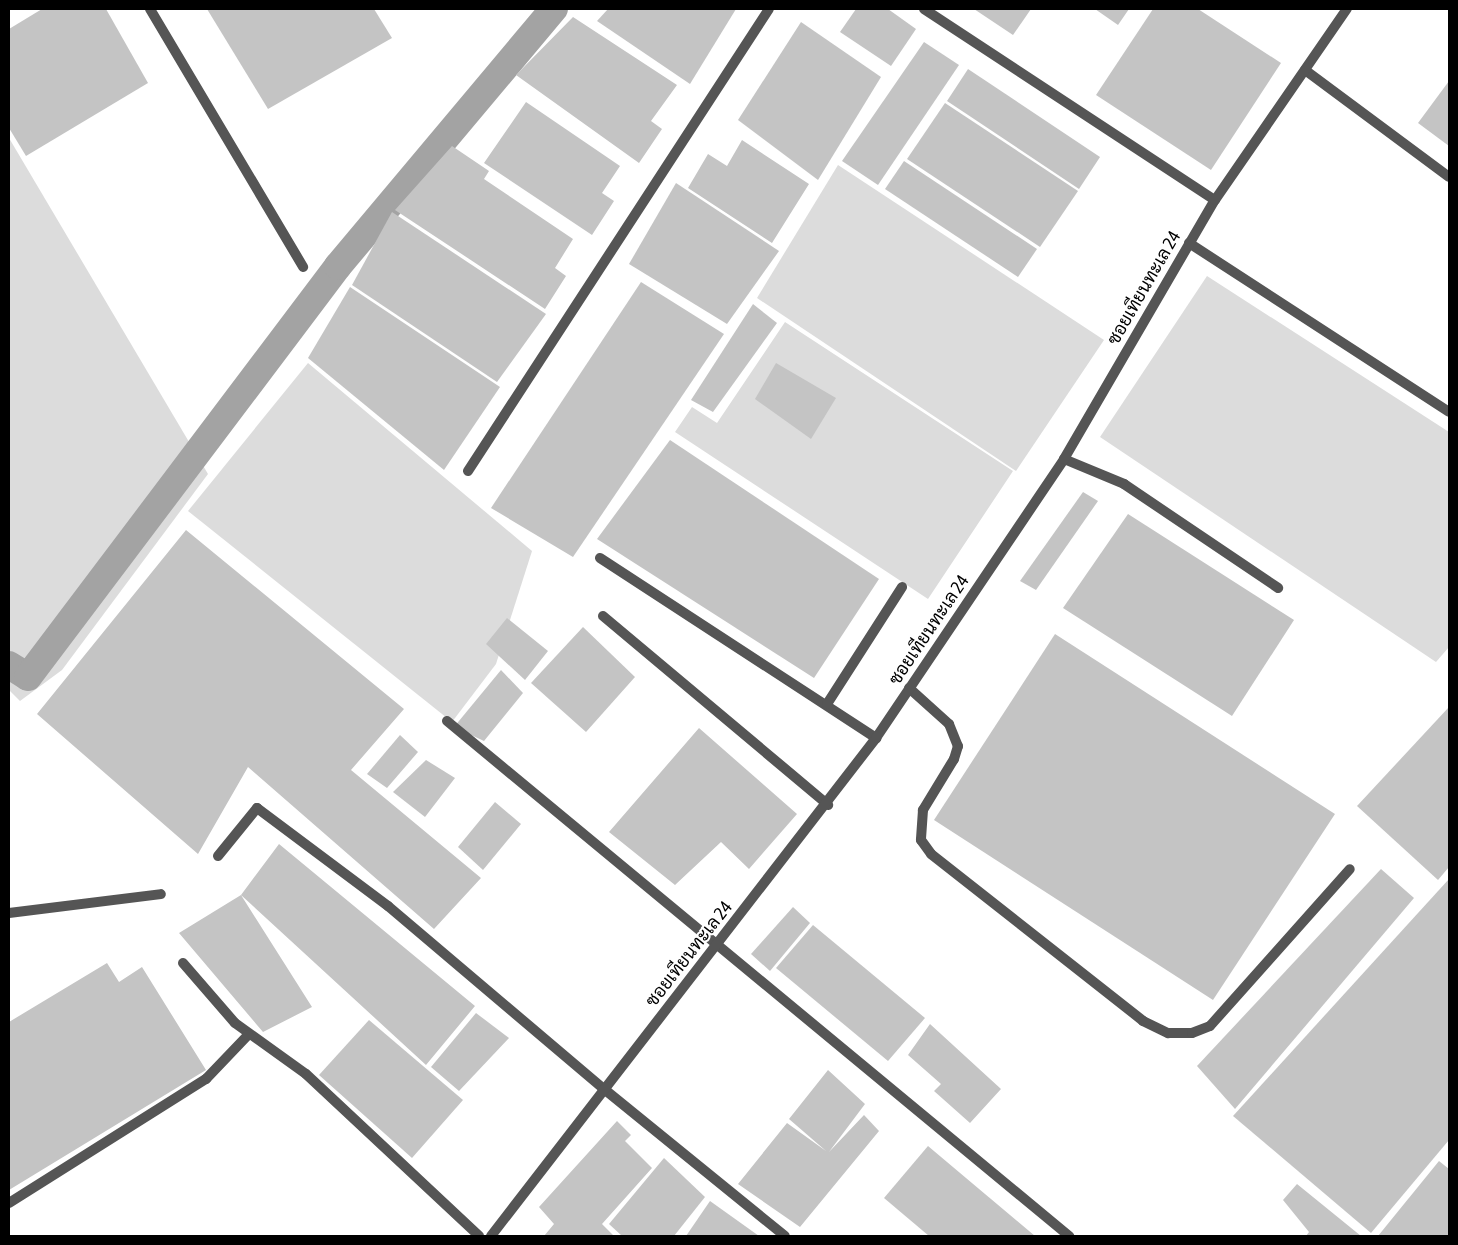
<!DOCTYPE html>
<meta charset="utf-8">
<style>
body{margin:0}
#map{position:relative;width:1458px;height:1245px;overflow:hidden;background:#fff;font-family:"Asap Condensed",Sarabun,sans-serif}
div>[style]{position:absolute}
.green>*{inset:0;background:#dcdcdc}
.canal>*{height:28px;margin:-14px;padding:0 14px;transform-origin:14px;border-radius:14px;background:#a3a3a3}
.building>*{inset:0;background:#c4c4c4}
.service>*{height:10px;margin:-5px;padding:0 5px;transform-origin:5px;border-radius:5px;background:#555}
.minor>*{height:10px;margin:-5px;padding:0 5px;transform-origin:5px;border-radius:5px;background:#555}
span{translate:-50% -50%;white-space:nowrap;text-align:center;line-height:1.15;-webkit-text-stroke:4px #fff;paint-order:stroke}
.street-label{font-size:18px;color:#000}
.frame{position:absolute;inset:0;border:10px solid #000;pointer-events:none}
</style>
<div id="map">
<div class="green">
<i style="clip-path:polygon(9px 138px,208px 474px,62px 670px,20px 701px,9px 690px)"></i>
<i style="clip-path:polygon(838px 165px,1104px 340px,1016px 471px,757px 298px)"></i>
<i style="clip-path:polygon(1207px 276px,1449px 432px,1449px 647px,1436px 662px,1100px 437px)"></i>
<i style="clip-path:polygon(785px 322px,1013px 471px,928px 599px,675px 432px,692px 407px,717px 423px)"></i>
<i style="clip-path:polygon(308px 363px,532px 551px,496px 664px,452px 722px,188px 511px)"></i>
</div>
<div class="canal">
<i style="left:9px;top:665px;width:22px;rotate:32deg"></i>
<i style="left:28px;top:677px;width:515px;rotate:-52.97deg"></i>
<i style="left:338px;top:266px;width:336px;rotate:-50deg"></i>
</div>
<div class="building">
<i style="clip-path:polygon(42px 9px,106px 9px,148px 83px,26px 156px,9px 128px,9px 29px)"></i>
<i style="clip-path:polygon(207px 9px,374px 9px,392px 38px,268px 109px)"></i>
<i style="clip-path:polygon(608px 9px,736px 9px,690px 84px,597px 21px)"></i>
<i style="clip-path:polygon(856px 9px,888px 9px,916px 29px,891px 66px,840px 32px)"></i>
<i style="clip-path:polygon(974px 9px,1031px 9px,1013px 35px)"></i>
<i style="clip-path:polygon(1095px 9px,1129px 9px,1118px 25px)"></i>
<i style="clip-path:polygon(1153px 9px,1198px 9px,1281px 63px,1211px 170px,1096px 95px)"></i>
<i style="clip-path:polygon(573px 17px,677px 85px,651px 121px,662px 129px,639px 163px,516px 75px)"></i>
<i style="clip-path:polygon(801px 22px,881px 77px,818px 180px,738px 120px)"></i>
<i style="clip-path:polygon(924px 42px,959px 65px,878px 185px,842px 161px)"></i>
<i style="clip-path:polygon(968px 69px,1100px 157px,1079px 189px,947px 101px)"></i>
<i style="clip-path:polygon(1449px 81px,1449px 146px,1418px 123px)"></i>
<i style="clip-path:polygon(526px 102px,620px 166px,602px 193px,614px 201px,592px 235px,484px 163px)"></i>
<i style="clip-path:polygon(945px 103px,1078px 191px,1040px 247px,907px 159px)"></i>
<i style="clip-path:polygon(742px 140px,809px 184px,772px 243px,688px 188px,708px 154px,727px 166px)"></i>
<i style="clip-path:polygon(452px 146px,489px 171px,484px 179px,573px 239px,555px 268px,566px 276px,545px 309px,395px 210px)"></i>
<i style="clip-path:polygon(904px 161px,1037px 249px,1018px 277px,885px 189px)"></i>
<i style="clip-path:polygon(676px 183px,779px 251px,727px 324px,629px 264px)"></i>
<i style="clip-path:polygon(392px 212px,546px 314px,497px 382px,352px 285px)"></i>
<i style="clip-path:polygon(641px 282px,724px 334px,573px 557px,491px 508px)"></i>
<i style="clip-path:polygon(350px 287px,500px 387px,444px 470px,308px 358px)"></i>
<i style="clip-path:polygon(753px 304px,777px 323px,713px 412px,691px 400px)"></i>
<i style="clip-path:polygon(776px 363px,836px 398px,811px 439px,755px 399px)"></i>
<i style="clip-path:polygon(670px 440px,879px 579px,814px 678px,597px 539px)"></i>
<i style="clip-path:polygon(1083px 492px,1098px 501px,1036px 590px,1020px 581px)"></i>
<i style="clip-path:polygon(1128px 514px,1294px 620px,1232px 716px,1063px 608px)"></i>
<i style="clip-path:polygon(186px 530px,404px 709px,351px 770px,481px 878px,434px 929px,248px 767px,198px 854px,37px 714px)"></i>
<i style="clip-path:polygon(507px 618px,548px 651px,525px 680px,486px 644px)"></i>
<i style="clip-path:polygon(583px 627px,635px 677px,586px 732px,531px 683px)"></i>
<i style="clip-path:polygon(1055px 634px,1335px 814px,1213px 1000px,934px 820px)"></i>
<i style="clip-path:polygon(501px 670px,523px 693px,484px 741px,454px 727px)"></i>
<i style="clip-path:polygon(1449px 707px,1449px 867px,1438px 880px,1357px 806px)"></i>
<i style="clip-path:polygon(699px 728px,797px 814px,749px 869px,721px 842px,675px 885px,609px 832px)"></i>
<i style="clip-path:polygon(400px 735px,418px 752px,387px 788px,367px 774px)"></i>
<i style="clip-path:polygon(426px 760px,455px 778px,425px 817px,393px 792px)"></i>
<i style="clip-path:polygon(495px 802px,521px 824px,483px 870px,458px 847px)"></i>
<i style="clip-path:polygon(279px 844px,475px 1006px,426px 1065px,241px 895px,312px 1007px,263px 1032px,179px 933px,241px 895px)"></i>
<i style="clip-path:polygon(1381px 869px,1414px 898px,1235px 1109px,1197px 1066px)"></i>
<i style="clip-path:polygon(1449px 879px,1449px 1140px,1371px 1233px,1233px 1116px)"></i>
<i style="clip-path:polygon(793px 907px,810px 923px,770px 971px,751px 954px)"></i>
<i style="clip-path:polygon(813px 925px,925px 1018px,888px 1061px,776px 968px)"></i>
<i style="clip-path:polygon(107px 963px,119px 982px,142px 967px,206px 1070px,9px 1190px,9px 1022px)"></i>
<i style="clip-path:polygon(476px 1013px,509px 1038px,459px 1091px,431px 1067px)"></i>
<i style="clip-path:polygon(369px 1020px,463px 1100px,412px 1158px,319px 1075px)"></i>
<i style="clip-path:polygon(930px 1024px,1001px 1089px,970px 1123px,934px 1091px,941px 1084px,908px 1055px)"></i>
<i style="clip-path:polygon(828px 1070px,865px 1104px,829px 1152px,864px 1115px,879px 1131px,800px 1227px,738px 1184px,787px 1123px,826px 1151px,789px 1119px)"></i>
<i style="clip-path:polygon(617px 1121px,631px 1135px,625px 1141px,652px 1168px,602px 1224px,614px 1236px,544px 1236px,554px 1224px,539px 1207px)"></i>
<i style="clip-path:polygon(928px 1146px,1035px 1236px,929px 1236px,884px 1198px)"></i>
<i style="clip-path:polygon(664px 1158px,705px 1197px,674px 1236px,622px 1236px,609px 1224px)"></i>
<i style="clip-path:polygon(1439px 1161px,1449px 1169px,1449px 1236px,1378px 1236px)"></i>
<i style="clip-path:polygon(1297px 1184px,1361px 1236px,1306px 1236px,1309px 1232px,1283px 1200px)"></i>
<i style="clip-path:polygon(710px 1201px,759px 1236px,686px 1236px)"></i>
</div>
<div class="service">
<i style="left:150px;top:9px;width:300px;rotate:59.3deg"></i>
<i style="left:924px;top:9px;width:348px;rotate:33.3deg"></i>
<i style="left:1305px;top:70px;width:179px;rotate:36.6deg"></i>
<i style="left:1189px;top:243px;width:310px;rotate:33deg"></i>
<i style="left:1064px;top:459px;width:65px;rotate:22.6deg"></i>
<i style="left:1124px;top:484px;width:186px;rotate:34deg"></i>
<i style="left:468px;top:471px;width:551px;rotate:-56.92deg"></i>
<i style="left:600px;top:558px;width:330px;rotate:33.1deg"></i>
<i style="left:909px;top:688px;width:54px;rotate:42deg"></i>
<i style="left:949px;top:724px;width:24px;rotate:68deg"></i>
<i style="left:958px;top:746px;width:14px;rotate:107deg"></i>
<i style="left:954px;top:759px;width:60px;rotate:121.3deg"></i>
<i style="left:923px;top:810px;width:30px;rotate:94deg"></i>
<i style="left:921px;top:840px;width:17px;rotate:54deg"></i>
<i style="left:931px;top:854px;width:270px;rotate:38.2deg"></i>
<i style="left:1143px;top:1021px;width:28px;rotate:26deg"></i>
<i style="left:1168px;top:1033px;width:24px"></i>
<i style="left:1192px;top:1033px;width:19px;rotate:-21deg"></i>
<i style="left:1210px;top:1026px;width:210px;rotate:-48.3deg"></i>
<i style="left:827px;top:704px;width:139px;rotate:-57.3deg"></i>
<i style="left:218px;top:856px;width:62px;rotate:-50.9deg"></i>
<i style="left:257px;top:808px;width:164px;rotate:36.8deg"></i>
<i style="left:388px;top:906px;width:283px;rotate:40.3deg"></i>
<i style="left:9px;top:913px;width:153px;rotate:-7.1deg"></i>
<i style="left:183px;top:963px;width:79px;rotate:49.1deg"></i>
<i style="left:235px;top:1023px;width:87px;rotate:35.7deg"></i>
<i style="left:306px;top:1074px;width:237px;rotate:43.1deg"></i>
<i style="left:9px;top:1203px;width:233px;rotate:-32.2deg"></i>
<i style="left:206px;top:1079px;width:61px;rotate:-46.3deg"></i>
</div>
<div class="minor">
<i style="left:603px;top:616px;width:294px;rotate:40deg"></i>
<i style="left:447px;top:721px;width:808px;rotate:39.62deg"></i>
<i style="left:604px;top:1089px;width:233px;rotate:39.1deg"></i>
<i style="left:491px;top:1236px;width:629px;rotate:-52.29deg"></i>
<i style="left:876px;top:738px;width:336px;rotate:-56deg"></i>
<i style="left:1064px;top:459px;width:300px;rotate:-59.8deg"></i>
<i style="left:1215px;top:200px;width:232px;rotate:-55.4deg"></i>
</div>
<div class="street-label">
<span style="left:1144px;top:288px;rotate:-60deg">ซอยเทียนทะเล 24</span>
<span style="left:929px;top:630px;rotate:-56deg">ซอยเทียนทะเล 24</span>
<span style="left:689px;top:954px;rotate:-52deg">ซอยเทียนทะเล 24</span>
</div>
<div class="frame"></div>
</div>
